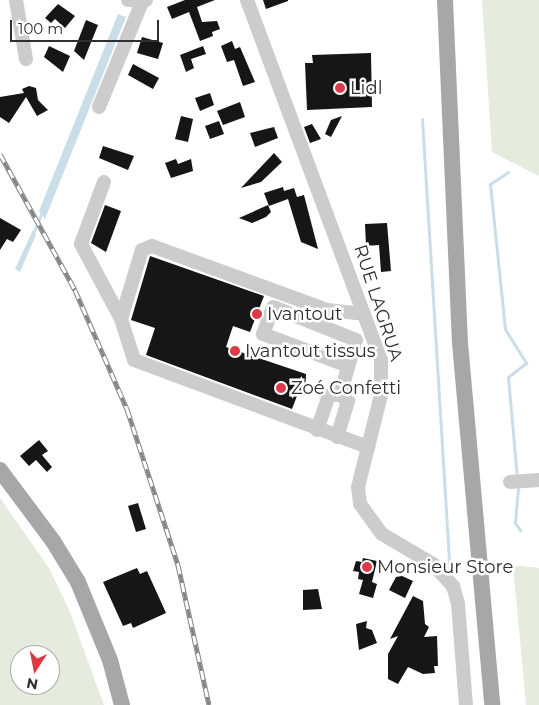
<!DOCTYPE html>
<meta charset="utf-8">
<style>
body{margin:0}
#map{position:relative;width:539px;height:705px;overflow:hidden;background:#fff;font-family:Montserrat,sans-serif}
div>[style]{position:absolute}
.green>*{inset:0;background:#e5ebdd}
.water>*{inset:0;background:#cadeea}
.stream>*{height:3px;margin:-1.5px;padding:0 1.5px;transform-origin:1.5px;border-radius:1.5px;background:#cadeea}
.building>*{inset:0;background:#161616}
.minor>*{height:14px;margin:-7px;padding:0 7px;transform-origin:7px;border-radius:7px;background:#ccc}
.major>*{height:16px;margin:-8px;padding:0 8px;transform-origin:8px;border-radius:8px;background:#a7a7a7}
.rail>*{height:5px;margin-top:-2.5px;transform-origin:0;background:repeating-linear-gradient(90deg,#fff 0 9px,#848484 0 18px);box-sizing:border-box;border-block:1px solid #848484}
.dots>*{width:14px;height:14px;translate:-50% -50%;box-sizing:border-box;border:2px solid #fff;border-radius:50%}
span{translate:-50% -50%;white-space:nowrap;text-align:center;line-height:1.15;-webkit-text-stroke:5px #fff;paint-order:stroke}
.poi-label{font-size:18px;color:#2f2f2f}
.left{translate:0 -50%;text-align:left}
.street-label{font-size:18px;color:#2f2f2f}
.north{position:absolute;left:10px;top:645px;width:50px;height:50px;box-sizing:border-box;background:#fff;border:1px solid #acacac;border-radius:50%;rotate:191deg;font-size:14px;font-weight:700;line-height:20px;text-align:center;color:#2f2f2f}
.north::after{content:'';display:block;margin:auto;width:18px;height:22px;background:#dd3946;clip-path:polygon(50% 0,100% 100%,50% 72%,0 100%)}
.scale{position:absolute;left:10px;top:20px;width:149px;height:22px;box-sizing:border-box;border:2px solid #2f2f2f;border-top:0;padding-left:6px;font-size:15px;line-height:18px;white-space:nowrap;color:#2f2f2f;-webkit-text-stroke:4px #fff;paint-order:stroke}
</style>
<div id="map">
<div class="green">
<i style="clip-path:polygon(482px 0,539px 0,539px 176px,492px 152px)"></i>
<i style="clip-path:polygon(evenodd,0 498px,49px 568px,70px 612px,104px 705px,0 705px,0 498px,20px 655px,50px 655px,50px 685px,20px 685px,20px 655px)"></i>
<i style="clip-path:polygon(513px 565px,539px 568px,539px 705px,526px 705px)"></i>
</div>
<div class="water">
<i style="clip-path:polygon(118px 14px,126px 17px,45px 219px,39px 211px)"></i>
<i style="clip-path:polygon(33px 230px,36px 235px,20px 272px,15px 269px)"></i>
</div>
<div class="stream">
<i style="left:422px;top:119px;width:456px;rotate:86.5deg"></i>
<i style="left:508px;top:172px;width:22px;rotate:146deg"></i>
<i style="left:490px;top:184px;width:146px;rotate:84.1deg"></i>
<i style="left:505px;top:329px;width:40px;rotate:58deg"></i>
<i style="left:526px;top:363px;width:23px;rotate:142deg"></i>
<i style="left:508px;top:377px;width:101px;rotate:84.9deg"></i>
<i style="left:33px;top:234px;width:24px;rotate:-68deg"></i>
<i style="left:518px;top:488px;width:35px;rotate:95deg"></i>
<i style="left:515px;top:523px;width:9px;rotate:54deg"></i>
</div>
<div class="building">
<i style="clip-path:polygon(185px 0,215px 0,197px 7px,202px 22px,217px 21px,220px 29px,212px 32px,213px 36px,200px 41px,189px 12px,172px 19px,167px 7px)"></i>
<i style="clip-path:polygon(263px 0,288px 0,288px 1px,266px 9px)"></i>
<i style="clip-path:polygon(58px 4px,75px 16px,65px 28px,55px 19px,51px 23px,45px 18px)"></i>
<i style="clip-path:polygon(86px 20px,98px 25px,84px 60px,74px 51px)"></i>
<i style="clip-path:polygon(142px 37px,163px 43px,158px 59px,137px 53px)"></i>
<i style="clip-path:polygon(232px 41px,235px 49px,240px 47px,255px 82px,243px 86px,234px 60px,227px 62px,221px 46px)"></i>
<i style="clip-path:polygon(49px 46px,70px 56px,63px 72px,44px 57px)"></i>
<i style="clip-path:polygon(203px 46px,206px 54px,191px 59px,194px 68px,186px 72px,180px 55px)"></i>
<i style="clip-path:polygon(371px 53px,372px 107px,307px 110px,305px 63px,313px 63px,312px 55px)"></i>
<i style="clip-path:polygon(133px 64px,159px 78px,153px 89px,128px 75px)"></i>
<i style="clip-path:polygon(29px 86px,36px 88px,38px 100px,48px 110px,37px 116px,26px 97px,9px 123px,0 117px,0 97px,24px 93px,22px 89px)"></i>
<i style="clip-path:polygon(210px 93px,214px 105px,200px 111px,195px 98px)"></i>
<i style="clip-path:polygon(240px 102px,245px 117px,223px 125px,217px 111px)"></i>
<i style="clip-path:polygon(181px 116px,193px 119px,188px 142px,175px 139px)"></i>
<i style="clip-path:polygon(342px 116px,331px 137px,325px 134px,331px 120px)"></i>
<i style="clip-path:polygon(219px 121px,224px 134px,210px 139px,205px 126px)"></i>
<i style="clip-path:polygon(312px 124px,321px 139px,310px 143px,304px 127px)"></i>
<i style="clip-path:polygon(274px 127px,278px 138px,255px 147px,250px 133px)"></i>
<i style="clip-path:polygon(103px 146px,134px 156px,128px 170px,99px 158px)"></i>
<i style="clip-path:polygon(274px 153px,282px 162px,261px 182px,241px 188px)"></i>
<i style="clip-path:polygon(176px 159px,178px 164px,191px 159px,193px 171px,171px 178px,165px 163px)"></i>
<i style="clip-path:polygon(283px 187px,284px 191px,294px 188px,297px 197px,304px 195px,318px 249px,301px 242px,288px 199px,269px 206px,264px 193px)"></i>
<i style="clip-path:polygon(105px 205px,121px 211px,106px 252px,91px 243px)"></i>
<i style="clip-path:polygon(268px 205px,271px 212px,266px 217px,252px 223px,239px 218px)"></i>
<i style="clip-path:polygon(0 218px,21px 230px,13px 242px,7px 239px,0 250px)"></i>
<i style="clip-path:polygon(387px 223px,391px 271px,381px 272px,379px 245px,366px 246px,365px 224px)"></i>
<i style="clip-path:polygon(150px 256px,264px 296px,250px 332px,233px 326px,226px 347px,306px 374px,305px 396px,297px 396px,292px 409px,146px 355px,155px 328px,131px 320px)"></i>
<i style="clip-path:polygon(39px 440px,48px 451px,42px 455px,52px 467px,47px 472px,36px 460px,29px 466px,20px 456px)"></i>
<i style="clip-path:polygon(138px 503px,146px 529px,136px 532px,128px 506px)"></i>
<i style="clip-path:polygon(363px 558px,377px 561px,372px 582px,377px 584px,373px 598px,359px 594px,363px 580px,358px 579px,359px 572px,353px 571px,356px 561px,362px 562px)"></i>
<i style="clip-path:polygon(137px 568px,140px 574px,147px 571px,166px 613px,133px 628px,131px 623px,123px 626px,103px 582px)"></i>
<i style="clip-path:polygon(402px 576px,413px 581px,405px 598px,389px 590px,396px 577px)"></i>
<i style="clip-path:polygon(318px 589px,322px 609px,303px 610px,303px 590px)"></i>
<i style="clip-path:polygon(413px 596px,423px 601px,425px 624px,429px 627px,424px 637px,437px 636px,438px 666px,434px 666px,435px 673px,423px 674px,408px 667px,398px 684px,388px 679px,388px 654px,398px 636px,390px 639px)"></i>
<i style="clip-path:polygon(367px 621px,366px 628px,372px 630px,377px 643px,359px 650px,356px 624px)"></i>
</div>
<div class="minor">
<i style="left:16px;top:0;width:60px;rotate:80.4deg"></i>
<i style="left:128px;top:0;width:18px"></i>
<i style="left:247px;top:0;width:384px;rotate:69.6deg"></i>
<i style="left:381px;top:360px;width:35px;rotate:90deg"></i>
<i style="left:381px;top:395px;width:95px;rotate:104deg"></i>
<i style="left:358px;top:487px;width:17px;rotate:83deg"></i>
<i style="left:360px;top:504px;width:37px;rotate:54deg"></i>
<i style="left:382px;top:534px;width:59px;rotate:30.5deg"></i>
<i style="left:433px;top:564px;width:30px;rotate:48deg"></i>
<i style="left:453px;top:586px;width:19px;rotate:74deg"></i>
<i style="left:458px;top:604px;width:101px;rotate:85.5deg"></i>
<i style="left:99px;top:107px;width:113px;rotate:-67.7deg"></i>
<i style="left:104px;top:182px;width:66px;rotate:110.4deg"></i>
<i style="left:81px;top:244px;width:85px;rotate:61.9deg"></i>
<i style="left:121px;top:319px;width:43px;rotate:72.4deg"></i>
<i style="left:134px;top:360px;width:250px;rotate:20.4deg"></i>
<i style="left:121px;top:319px;width:72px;rotate:-73.1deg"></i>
<i style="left:142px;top:250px;width:11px;rotate:-22deg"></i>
<i style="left:152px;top:246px;width:186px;rotate:20.1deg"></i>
<i style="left:327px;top:310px;width:37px;rotate:6deg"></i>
<i style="left:317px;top:430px;width:37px;rotate:-71deg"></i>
<i style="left:329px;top:395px;width:11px"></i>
<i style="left:337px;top:437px;width:38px;rotate:-73deg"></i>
<i style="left:348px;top:401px;width:10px;rotate:-143deg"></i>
<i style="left:340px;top:395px;width:57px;rotate:-73.8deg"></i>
<i style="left:356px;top:340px;width:89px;rotate:-158.3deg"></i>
<i style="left:273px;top:307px;width:29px;rotate:110deg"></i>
<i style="left:263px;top:334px;width:91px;rotate:20.6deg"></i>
<i style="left:510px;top:482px;width:29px;rotate:-4deg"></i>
</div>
<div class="major">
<i style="left:445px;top:0;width:343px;rotate:87.5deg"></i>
<i style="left:460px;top:343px;width:363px;rotate:84.9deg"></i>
<i style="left:0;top:470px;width:89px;rotate:53.3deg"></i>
<i style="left:53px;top:541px;width:48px;rotate:58.6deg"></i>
<i style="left:78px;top:582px;width:84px;rotate:67.7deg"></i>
<i style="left:110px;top:660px;width:47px;rotate:75.1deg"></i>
</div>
<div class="rail">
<i style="left:0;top:154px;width:155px;rotate:61.1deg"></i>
<i style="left:75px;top:290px;width:130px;rotate:66.4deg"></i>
<i style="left:127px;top:409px;width:164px;rotate:71.9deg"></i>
<i style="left:178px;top:565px;width:143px;rotate:77.5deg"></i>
</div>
<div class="dots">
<i style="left:340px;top:88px;background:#dd3946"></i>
<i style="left:257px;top:314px;background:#dd3946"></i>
<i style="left:235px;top:351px;background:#dd3946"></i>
<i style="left:281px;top:388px;background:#dd3946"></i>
<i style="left:367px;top:567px;background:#dd3946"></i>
</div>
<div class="poi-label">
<span class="left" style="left:350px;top:88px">Lidl</span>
<span class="left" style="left:267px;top:314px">Ivantout</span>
<span class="left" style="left:245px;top:351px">Ivantout tissus</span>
<span class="left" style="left:291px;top:388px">Zoé Confetti</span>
<span class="left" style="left:377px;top:567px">Monsieur Store</span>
</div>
<div class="street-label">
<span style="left:378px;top:303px;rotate:72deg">RUE LAGRUA</span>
</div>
<div class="north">N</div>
<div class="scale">100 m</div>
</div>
